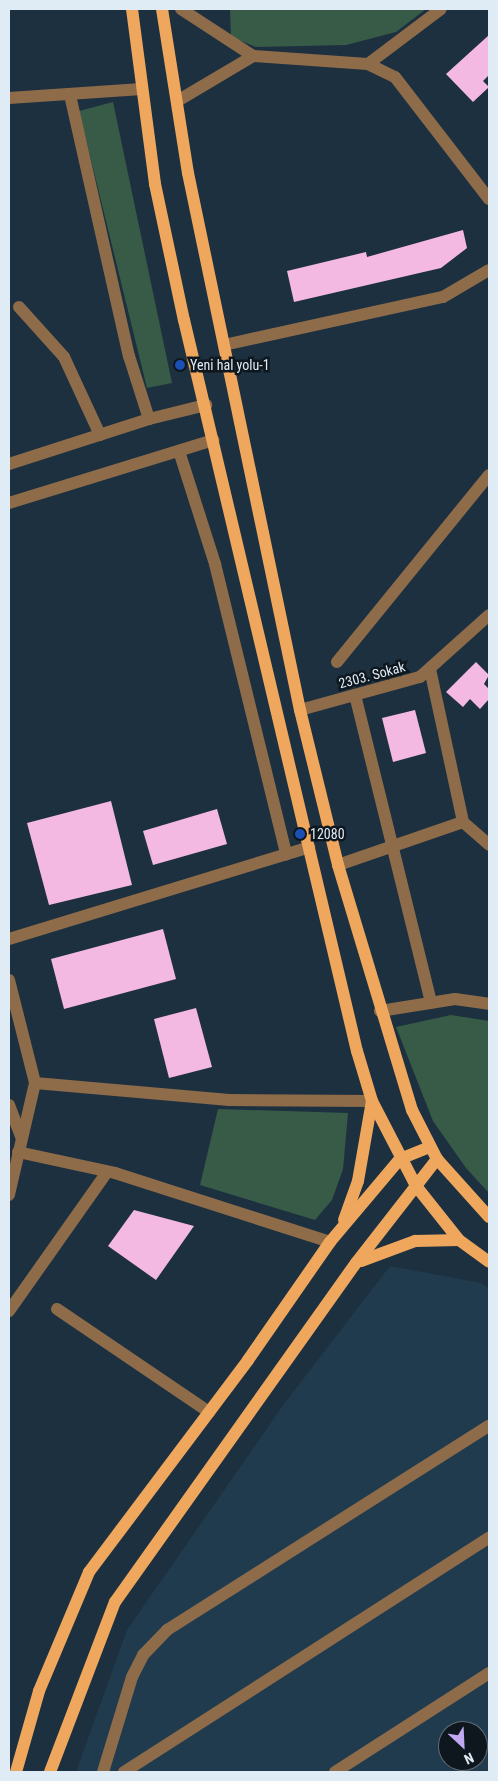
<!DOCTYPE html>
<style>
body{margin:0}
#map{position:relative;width:498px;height:1781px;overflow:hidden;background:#1d303f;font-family:"Roboto Condensed",sans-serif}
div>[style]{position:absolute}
.built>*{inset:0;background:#213b4e}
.green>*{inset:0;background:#375b47}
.building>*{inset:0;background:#f4b9e3}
.minor>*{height:12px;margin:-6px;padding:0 6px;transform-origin:6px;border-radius:6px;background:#8e6c4a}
.major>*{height:12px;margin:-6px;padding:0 6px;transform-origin:6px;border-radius:6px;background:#efa75d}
.dots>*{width:14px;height:14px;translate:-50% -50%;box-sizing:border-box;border:2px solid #0f171e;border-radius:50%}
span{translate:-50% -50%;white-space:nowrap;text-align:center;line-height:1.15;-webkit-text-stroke:5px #0f171e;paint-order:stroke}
.poi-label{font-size:14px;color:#dfebf5}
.left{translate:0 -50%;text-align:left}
.street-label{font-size:14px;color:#dfebf5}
.frame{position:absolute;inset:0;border:10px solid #dfebf5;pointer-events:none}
.north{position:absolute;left:438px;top:1721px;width:50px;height:50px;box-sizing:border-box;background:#0f171e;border:1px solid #626c74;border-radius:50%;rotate:155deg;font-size:14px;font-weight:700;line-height:20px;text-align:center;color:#dfebf5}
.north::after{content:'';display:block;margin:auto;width:18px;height:22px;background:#c0a8f3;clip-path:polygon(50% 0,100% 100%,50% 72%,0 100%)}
</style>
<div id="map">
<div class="built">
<i style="clip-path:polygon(evenodd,390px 1266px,481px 1283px,489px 1288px,489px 1772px,76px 1772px,127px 1630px,284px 1404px,390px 1266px,448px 1731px,478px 1731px,478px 1761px,448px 1761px,448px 1731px)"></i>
</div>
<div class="green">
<i style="clip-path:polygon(230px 9px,426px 9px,396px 32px,346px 45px,256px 47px,231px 37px)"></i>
<i style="clip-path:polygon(113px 102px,172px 383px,147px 388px,79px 111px)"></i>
<i style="clip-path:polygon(451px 1015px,489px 1021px,489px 1193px,466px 1168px,433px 1121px,396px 1027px)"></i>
<i style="clip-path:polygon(218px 1109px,348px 1113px,343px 1169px,332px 1200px,315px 1220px,200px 1185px)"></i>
</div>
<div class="building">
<i style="clip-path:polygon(489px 35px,489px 75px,483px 81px,489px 87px,473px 102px,446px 74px)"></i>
<i style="clip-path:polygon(463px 230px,467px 248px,441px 268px,294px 302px,287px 271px,366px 252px,367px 257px)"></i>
<i style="clip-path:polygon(476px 662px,489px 675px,484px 684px,489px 689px,489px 699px,480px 709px,470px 699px,463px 707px,446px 692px)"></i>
<i style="clip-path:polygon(415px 710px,426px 753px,393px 762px,382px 718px)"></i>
<i style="clip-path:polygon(111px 801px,132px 885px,49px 905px,27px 823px)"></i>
<i style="clip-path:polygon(217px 809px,227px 844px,153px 865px,143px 831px)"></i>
<i style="clip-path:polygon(163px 929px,176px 979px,64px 1009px,51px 959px)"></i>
<i style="clip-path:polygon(196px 1008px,212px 1067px,169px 1078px,154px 1019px)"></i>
<i style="clip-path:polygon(134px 1210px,194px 1226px,156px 1280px,108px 1246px)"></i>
</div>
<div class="minor">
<i style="left:181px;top:9px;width:86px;rotate:33.1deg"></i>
<i style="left:253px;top:56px;width:115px;rotate:4deg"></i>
<i style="left:368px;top:64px;width:30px;rotate:26deg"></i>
<i style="left:395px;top:77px;width:154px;rotate:52.4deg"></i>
<i style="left:368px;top:64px;width:91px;rotate:-37deg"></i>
<i style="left:70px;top:95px;width:268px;rotate:77.3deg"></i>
<i style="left:129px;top:356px;width:66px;rotate:72.4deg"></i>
<i style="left:9px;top:98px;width:133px;rotate:-3.9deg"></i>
<i style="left:179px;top:100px;width:86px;rotate:-30.7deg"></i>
<i style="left:19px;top:307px;width:67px;rotate:48deg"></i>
<i style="left:64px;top:357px;width:86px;rotate:65.2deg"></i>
<i style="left:224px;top:345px;width:224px;rotate:-12.4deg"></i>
<i style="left:443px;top:297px;width:53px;rotate:-30.4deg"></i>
<i style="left:179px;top:451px;width:119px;rotate:72.3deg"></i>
<i style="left:215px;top:564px;width:299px;rotate:76.2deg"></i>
<i style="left:9px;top:464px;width:147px;rotate:-17.8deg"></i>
<i style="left:149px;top:419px;width:59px;rotate:-13.8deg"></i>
<i style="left:9px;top:503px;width:214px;rotate:-17.1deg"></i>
<i style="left:337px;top:662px;width:241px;rotate:-50.9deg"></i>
<i style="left:430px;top:669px;width:157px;rotate:77.8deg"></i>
<i style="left:463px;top:822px;width:35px;rotate:41deg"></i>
<i style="left:355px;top:695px;width:317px;rotate:76.1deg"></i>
<i style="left:300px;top:710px;width:124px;rotate:-15.4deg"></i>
<i style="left:420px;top:677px;width:93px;rotate:-41.9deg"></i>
<i style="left:338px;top:865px;width:132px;rotate:-19deg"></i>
<i style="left:9px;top:939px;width:314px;rotate:-17deg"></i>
<i style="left:9px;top:980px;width:106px;rotate:75.8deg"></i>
<i style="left:35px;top:1083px;width:115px;rotate:103.1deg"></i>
<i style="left:380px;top:1011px;width:76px;rotate:-9.1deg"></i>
<i style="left:455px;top:999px;width:34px;rotate:8deg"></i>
<i style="left:35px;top:1083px;width:195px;rotate:5deg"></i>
<i style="left:229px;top:1100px;width:143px;rotate:0.4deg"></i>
<i style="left:9px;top:1105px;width:34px;rotate:69deg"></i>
<i style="left:18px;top:1152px;width:99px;rotate:12.2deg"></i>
<i style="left:115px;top:1173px;width:226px;rotate:17.8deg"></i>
<i style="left:57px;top:1309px;width:184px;rotate:34.1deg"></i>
<i style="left:9px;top:1311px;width:170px;rotate:-54.8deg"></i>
<i style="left:103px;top:1772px;width:99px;rotate:-73deg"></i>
<i style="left:132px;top:1677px;width:25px;rotate:-63deg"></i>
<i style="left:143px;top:1655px;width:35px;rotate:-46deg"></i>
<i style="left:167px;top:1630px;width:381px;rotate:-32.4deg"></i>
<i style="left:124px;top:1772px;width:434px;rotate:-32.7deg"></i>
<i style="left:335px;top:1772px;width:183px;rotate:-32.7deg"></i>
</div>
<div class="major">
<i style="left:132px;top:9px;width:177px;rotate:82.5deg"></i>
<i style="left:155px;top:184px;width:139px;rotate:78deg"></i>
<i style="left:184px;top:320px;width:751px;rotate:76.69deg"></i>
<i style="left:357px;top:1051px;width:52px;rotate:73.3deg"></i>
<i style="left:372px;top:1101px;width:96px;rotate:62.6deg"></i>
<i style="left:416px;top:1186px;width:69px;rotate:51.5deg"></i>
<i style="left:459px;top:1240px;width:37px;rotate:36deg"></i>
<i style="left:162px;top:9px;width:166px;rotate:81deg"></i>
<i style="left:188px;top:173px;width:549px;rotate:78.22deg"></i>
<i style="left:300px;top:710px;width:160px;rotate:76.2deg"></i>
<i style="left:338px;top:865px;width:256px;rotate:73.2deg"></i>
<i style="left:412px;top:1110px;width:55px;rotate:63deg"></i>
<i style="left:437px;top:1159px;width:78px;rotate:48.1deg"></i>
<i style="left:344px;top:1220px;width:41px;rotate:-70.3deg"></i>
<i style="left:358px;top:1181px;width:81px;rotate:-80.1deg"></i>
<i style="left:361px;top:1261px;width:58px;rotate:-20.3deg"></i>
<i style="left:415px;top:1241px;width:44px;rotate:-1.3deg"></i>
<i style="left:16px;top:1772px;width:84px;rotate:-74.1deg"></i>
<i style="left:39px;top:1691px;width:129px;rotate:-67.2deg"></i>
<i style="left:89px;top:1572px;width:265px;rotate:-53.1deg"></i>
<i style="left:248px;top:1360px;width:144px;rotate:-55.2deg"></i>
<i style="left:330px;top:1242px;width:109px;rotate:-49.9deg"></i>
<i style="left:400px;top:1159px;width:32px;rotate:-22deg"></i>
<i style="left:50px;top:1772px;width:182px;rotate:-69.1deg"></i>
<i style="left:115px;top:1602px;width:416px;rotate:-54.6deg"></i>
<i style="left:356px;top:1263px;width:132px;rotate:-52.1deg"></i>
</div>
<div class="dots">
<i style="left:180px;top:365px;background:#1a4fb4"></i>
<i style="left:300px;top:834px;background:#1a4fb4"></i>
</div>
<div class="poi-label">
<span class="left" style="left:190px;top:365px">Yeni hal yolu-1</span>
<span class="left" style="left:310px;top:834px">12080</span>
</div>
<div class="street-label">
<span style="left:372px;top:675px;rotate:-15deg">2303. Sokak</span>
</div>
<div class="frame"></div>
<div class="north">N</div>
</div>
